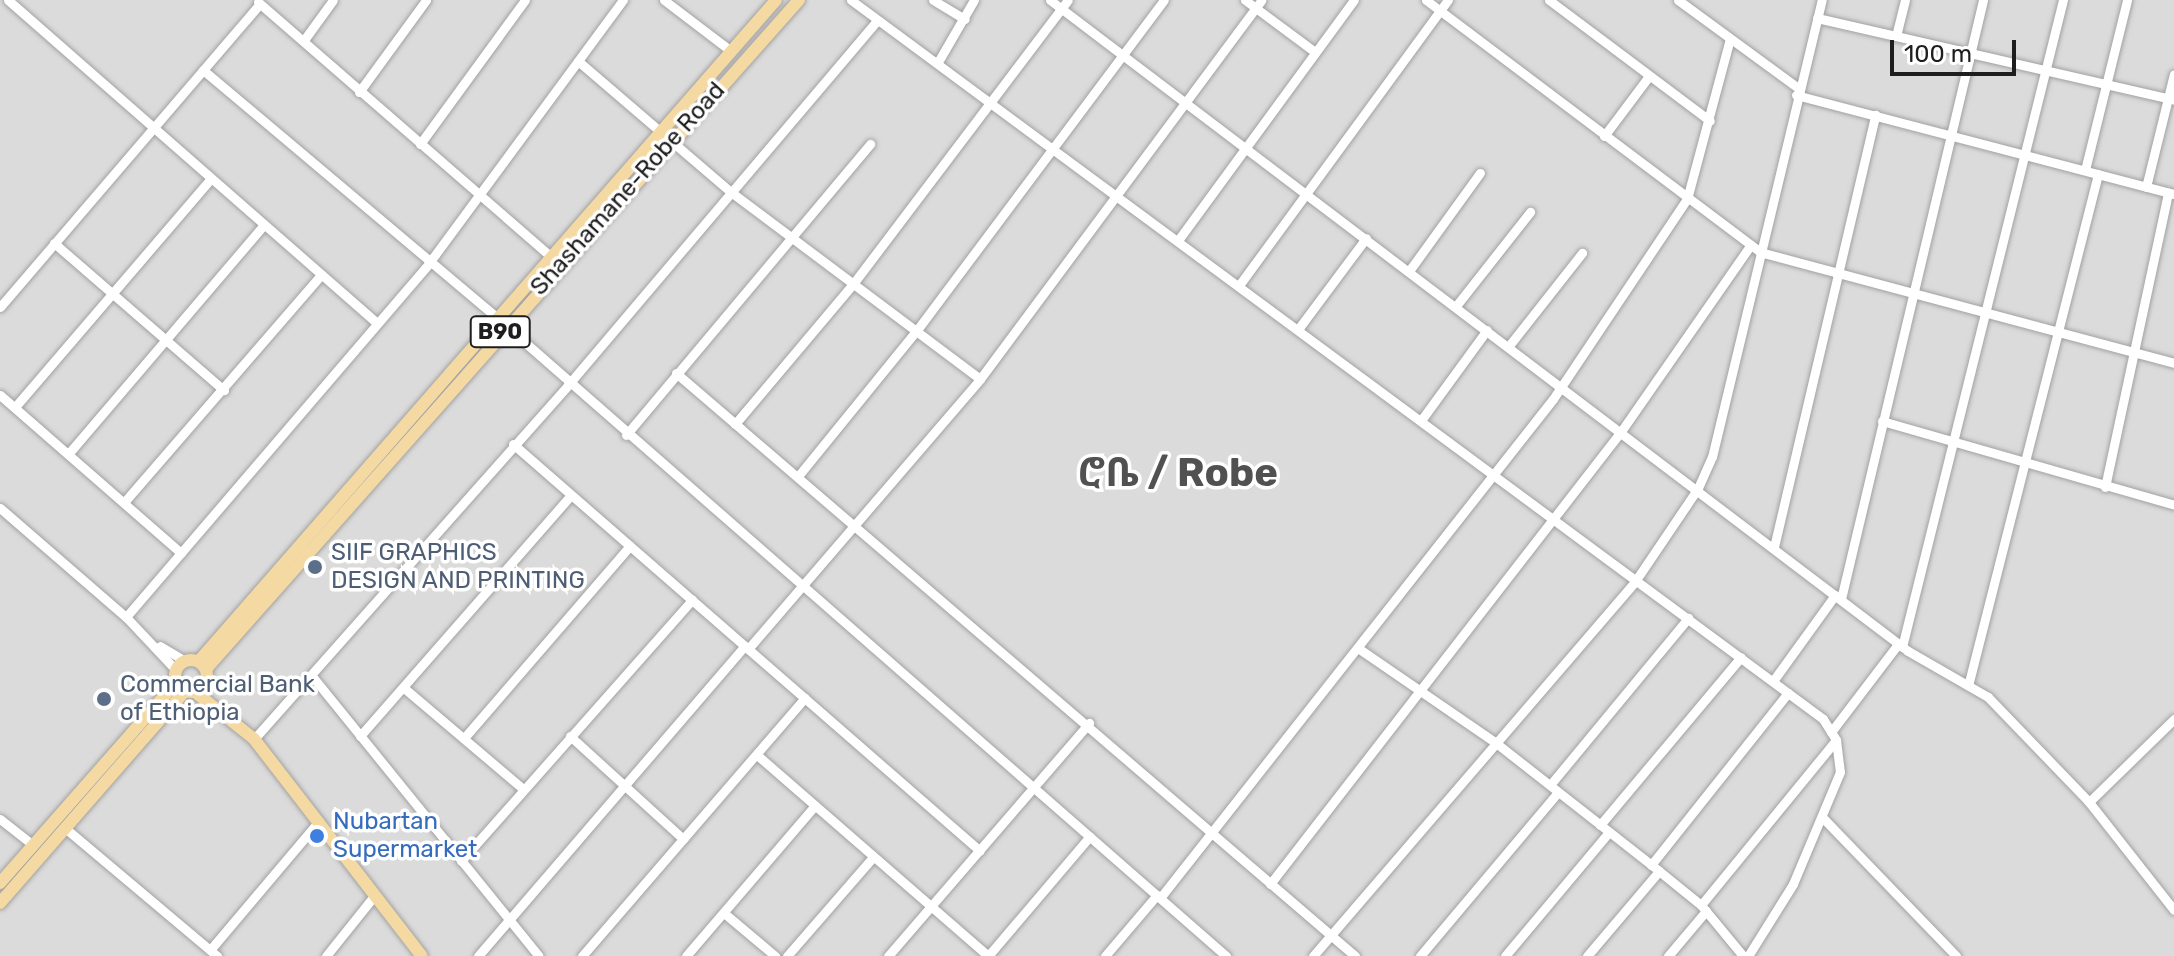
<!DOCTYPE html>
<meta charset="utf-8">
<style>
body{margin:0}
#map{position:relative;width:2174px;height:956px;overflow:hidden;background:#eeece4;font-family:Rubik,"Noto Sans Ethiopic",sans-serif}
div>[style]{position:absolute}
.residential>*{inset:0;background:#dcdbdb}
.roads{filter:drop-shadow(0 0 2px #a2a2a2) drop-shadow(0 0 2px #a2a2a2)}
.minor>*{height:9px;margin:-4.5px;padding:0 4.5px;transform-origin:4.5px;border-radius:4.5px;background:#fff}
.major>*{height:12px;margin:-6px;padding:0 6px;transform-origin:6px;border-radius:6px;background:#f4d9a3}
.major>.ring{margin:-6px;padding:0;box-sizing:content-box;background:none;border:12px solid #f4d9a3;border-radius:50%}
.dots>*{width:22px;height:22px;translate:-50% -50%;box-sizing:border-box;border:4px solid #fff;border-radius:50%}
span{translate:-50% -50%;white-space:nowrap;text-align:center;line-height:1.15;-webkit-text-stroke:7px #fff;paint-order:stroke}
.shield-label span{padding:2px 6px;background:#fff;border:2px solid;border-radius:6px;-webkit-text-stroke-width:0}
.shield-label{font-size:22px;color:#1e1e1e;font-weight:700}
.street-label{font-size:24px;color:#1e1e1e}
.service-label{font-size:24px;color:#4e5e75}
.left{translate:0 -50%;text-align:left}
.shop-label{font-size:24px;color:#366cbe}
.town-label{font-size:40px;color:#515151;font-weight:700}
.scale{position:absolute;left:1890px;top:40px;width:126px;height:36px;box-sizing:border-box;border:4px solid #1e1e1e;border-top:0;padding-left:10px;font-size:24px;line-height:28px;white-space:nowrap;color:#1e1e1e;-webkit-text-stroke:6px #fff;paint-order:stroke}
</style>
<div id="map">
<div class="residential">
<i style="clip-path:polygon(0 0,2174px 0,2174px 956px,0 956px)"></i>
</div>
<div class="roads">
<div class="minor">
<i style="left:8px;top:0;width:490px;rotate:41.2deg"></i>
<i style="left:664px;top:0;width:84px;rotate:37.3deg"></i>
<i style="left:851px;top:0;width:1209px;rotate:36.49deg"></i>
<i style="left:1823px;top:719px;width:25px;rotate:58deg"></i>
<i style="left:1836px;top:740px;width:32px;rotate:83deg"></i>
<i style="left:1840px;top:772px;width:121px;rotate:112.8deg"></i>
<i style="left:1793px;top:884px;width:85px;rotate:122deg"></i>
<i style="left:933px;top:0;width:37px;rotate:31deg"></i>
<i style="left:1050px;top:0;width:1077px;rotate:37.19deg"></i>
<i style="left:1908px;top:651px;width:92px;rotate:29.9deg"></i>
<i style="left:1988px;top:697px;width:146px;rotate:46.1deg"></i>
<i style="left:2089px;top:802px;width:137px;rotate:51.8deg"></i>
<i style="left:1245px;top:0;width:87px;rotate:36.6deg"></i>
<i style="left:1426px;top:0;width:418px;rotate:37deg"></i>
<i style="left:1760px;top:252px;width:429px;rotate:15deg"></i>
<i style="left:1549px;top:0;width:201px;rotate:36.9deg"></i>
<i style="left:1678px;top:0;width:147px;rotate:36.2deg"></i>
<i style="left:258px;top:2px;width:386px;rotate:41deg"></i>
<i style="left:1817px;top:18px;width:366px;rotate:12.9deg"></i>
<i style="left:1896px;top:36px;width:37px;rotate:-76deg"></i>
<i style="left:304px;top:40px;width:49px;rotate:-54.1deg"></i>
<i style="left:578px;top:61px;width:201px;rotate:40.6deg"></i>
<i style="left:731px;top:192px;width:311px;rotate:36.9deg"></i>
<i style="left:938px;top:62px;width:72px;rotate:-59.9deg"></i>
<i style="left:203px;top:70px;width:385px;rotate:40.1deg"></i>
<i style="left:497px;top:318px;width:969px;rotate:41.19deg"></i>
<i style="left:359px;top:92px;width:114px;rotate:-53.9deg"></i>
<i style="left:1796px;top:95px;width:391px;rotate:14.7deg"></i>
<i style="left:1604px;top:136px;width:75px;rotate:-53.1deg"></i>
<i style="left:420px;top:144px;width:178px;rotate:-53.9deg"></i>
<i style="left:2085px;top:170px;width:175px;rotate:-76.1deg"></i>
<i style="left:2146px;top:187px;width:116px;rotate:-76.1deg"></i>
<i style="left:1179px;top:239px;width:296px;rotate:-53.8deg"></i>
<i style="left:54px;top:243px;width:225px;rotate:40.9deg"></i>
<i style="left:1409px;top:271px;width:121px;rotate:-54.1deg"></i>
<i style="left:1240px;top:284px;width:352px;rotate:-53.8deg"></i>
<i style="left:1456px;top:306px;width:120px;rotate:-51.8deg"></i>
<i style="left:0;top:307px;width:399px;rotate:-49.4deg"></i>
<i style="left:1299px;top:328px;width:112px;rotate:-53.3deg"></i>
<i style="left:1508px;top:347px;width:120px;rotate:-51.8deg"></i>
<i style="left:676px;top:373px;width:895px;rotate:40.65deg"></i>
<i style="left:0;top:395px;width:240px;rotate:41.1deg"></i>
<i style="left:15px;top:407px;width:301px;rotate:-49.4deg"></i>
<i style="left:1422px;top:419px;width:110px;rotate:-53.9deg"></i>
<i style="left:1882px;top:421px;width:304px;rotate:16deg"></i>
<i style="left:735px;top:424px;width:183px;rotate:-49.9deg"></i>
<i style="left:853px;top:284px;width:356px;rotate:-52.9deg"></i>
<i style="left:626px;top:435px;width:380px;rotate:-50deg"></i>
<i style="left:513px;top:444px;width:619px;rotate:41.07deg"></i>
<i style="left:69px;top:453px;width:300px;rotate:-49.5deg"></i>
<i style="left:799px;top:475px;width:187px;rotate:-50.9deg"></i>
<i style="left:917px;top:330px;width:412px;rotate:-53.2deg"></i>
<i style="left:2105px;top:487px;width:301px;rotate:-77.9deg"></i>
<i style="left:126px;top:500px;width:298px;rotate:-49.1deg"></i>
<i style="left:0;top:508px;width:167px;rotate:40.9deg"></i>
<i style="left:126px;top:617px;width:73px;rotate:46.7deg"></i>
<i style="left:1774px;top:547px;width:444px;rotate:-76.8deg"></i>
<i style="left:1841px;top:599px;width:616px;rotate:-76.66deg"></i>
<i style="left:126px;top:617px;width:466px;rotate:-49.4deg"></i>
<i style="left:429px;top:263px;width:327px;rotate:-53.6deg"></i>
<i style="left:160px;top:646px;width:29px;rotate:31deg"></i>
<i style="left:1902px;top:647px;width:667px;rotate:-76.03deg"></i>
<i style="left:1358px;top:648px;width:168px;rotate:34.5deg"></i>
<i style="left:1496px;top:743px;width:207px;rotate:38.1deg"></i>
<i style="left:1659px;top:871px;width:54px;rotate:39deg"></i>
<i style="left:1701px;top:905px;width:66px;rotate:50.5deg"></i>
<i style="left:748px;top:649px;width:356px;rotate:-49.3deg"></i>
<i style="left:980px;top:379px;width:472px;rotate:-53.4deg"></i>
<i style="left:312px;top:676px;width:360px;rotate:51deg"></i>
<i style="left:1773px;top:681px;width:106px;rotate:-54.2deg"></i>
<i style="left:1969px;top:682px;width:524px;rotate:-75.75deg"></i>
<i style="left:404px;top:688px;width:156px;rotate:40.3deg"></i>
<i style="left:1831px;top:732px;width:111px;rotate:-52.7deg"></i>
<i style="left:360px;top:736px;width:320px;rotate:-48.8deg"></i>
<i style="left:570px;top:736px;width:153px;rotate:42.3deg"></i>
<i style="left:464px;top:738px;width:254px;rotate:-49.2deg"></i>
<i style="left:254px;top:739px;width:473px;rotate:-48.4deg"></i>
<i style="left:568px;top:385px;width:478px;rotate:-49.7deg"></i>
<i style="left:757px;top:755px;width:306px;rotate:41deg"></i>
<i style="left:1550px;top:785px;width:217px;rotate:-50.4deg"></i>
<i style="left:2089px;top:802px;width:119px;rotate:-44.3deg"></i>
<i style="left:1822px;top:817px;width:193px;rotate:46deg"></i>
<i style="left:0;top:819px;width:42px;rotate:38.2deg"></i>
<i style="left:1600px;top:825px;width:219px;rotate:-50deg"></i>
<i style="left:65px;top:828px;width:199px;rotate:40.1deg"></i>
<i style="left:461px;top:861px;width:349px;rotate:-48.5deg"></i>
<i style="left:1651px;top:865px;width:220px;rotate:-51.5deg"></i>
<i style="left:1270px;top:884px;width:574px;rotate:-52.21deg"></i>
<i style="left:1622px;top:430px;width:224px;rotate:-55.2deg"></i>
<i style="left:1160px;top:898px;width:635px;rotate:-51.78deg"></i>
<i style="left:1553px;top:399px;width:241px;rotate:-56.2deg"></i>
<i style="left:1687px;top:199px;width:166px;rotate:-75deg"></i>
<i style="left:1701px;top:905px;width:213px;rotate:-50.7deg"></i>
<i style="left:724px;top:913px;width:67px;rotate:40.1deg"></i>
<i style="left:210px;top:950px;width:169px;rotate:-49.8deg"></i>
<i style="left:326px;top:956px;width:77px;rotate:-51.3deg"></i>
<i style="left:478px;top:956px;width:409px;rotate:-49.3deg"></i>
<i style="left:582px;top:956px;width:341px;rotate:-49.2deg"></i>
<i style="left:686px;top:956px;width:195px;rotate:-49.4deg"></i>
<i style="left:787px;top:956px;width:131px;rotate:-49deg"></i>
<i style="left:888px;top:956px;width:308px;rotate:-49.2deg"></i>
<i style="left:988px;top:956px;width:157px;rotate:-49.6deg"></i>
<i style="left:1105px;top:956px;width:80px;rotate:-49.6deg"></i>
<i style="left:1313px;top:956px;width:496px;rotate:-49.3deg"></i>
<i style="left:1636px;top:580px;width:111px;rotate:-56deg"></i>
<i style="left:1698px;top:488px;width:34px;rotate:-66deg"></i>
<i style="left:1712px;top:457px;width:470px;rotate:-76.5deg"></i>
<i style="left:1420px;top:956px;width:214px;rotate:-49.9deg"></i>
<i style="left:1505px;top:956px;width:162px;rotate:-50deg"></i>
<i style="left:1587px;top:956px;width:111px;rotate:-49.7deg"></i>
<i style="left:1668px;top:956px;width:59px;rotate:-49.8deg"></i>
</div>
<div class="major">
<i class="ring" style="left:175px;top:660px;width:20px;height:20px"></i>
<i style="left:199px;top:661px;width:877px;rotate:-48.88deg"></i>
<i style="left:206px;top:669px;width:894px;rotate:-48.45deg"></i>
<i style="left:195px;top:692px;width:75px;rotate:38.5deg"></i>
<i style="left:254px;top:739px;width:274px;rotate:52.3deg"></i>
<i style="left:0;top:883px;width:266px;rotate:-48.7deg"></i>
<i style="left:0;top:903px;width:281px;rotate:-48.9deg"></i>
</div>
</div>
<div class="dots">
<i style="left:315px;top:567px;background:#5c6f8a"></i>
<i style="left:104px;top:699px;background:#5c6f8a"></i>
<i style="left:317px;top:836px;background:#3f7fe0"></i>
</div>
<div class="shield-label">
<span style="left:500px;top:332px">B90</span>
</div>
<div class="street-label">
<span style="left:628px;top:189px;rotate:-48deg">Shashamane-Robe Road</span>
</div>
<div class="service-label">
<span class="left" style="left:331px;top:567px">SIIF GRAPHICS<br>DESIGN AND PRINTING</span>
<span class="left" style="left:120px;top:699px">Commercial Bank<br>of Ethiopia</span>
</div>
<div class="shop-label">
<span class="left" style="left:333px;top:836px">Nubartan<br>Supermarket</span>
</div>
<div class="town-label">
<span style="left:1178px;top:473px">ሮቤ / Robe</span>
</div>
<div class="scale">100 m</div>
</div>
